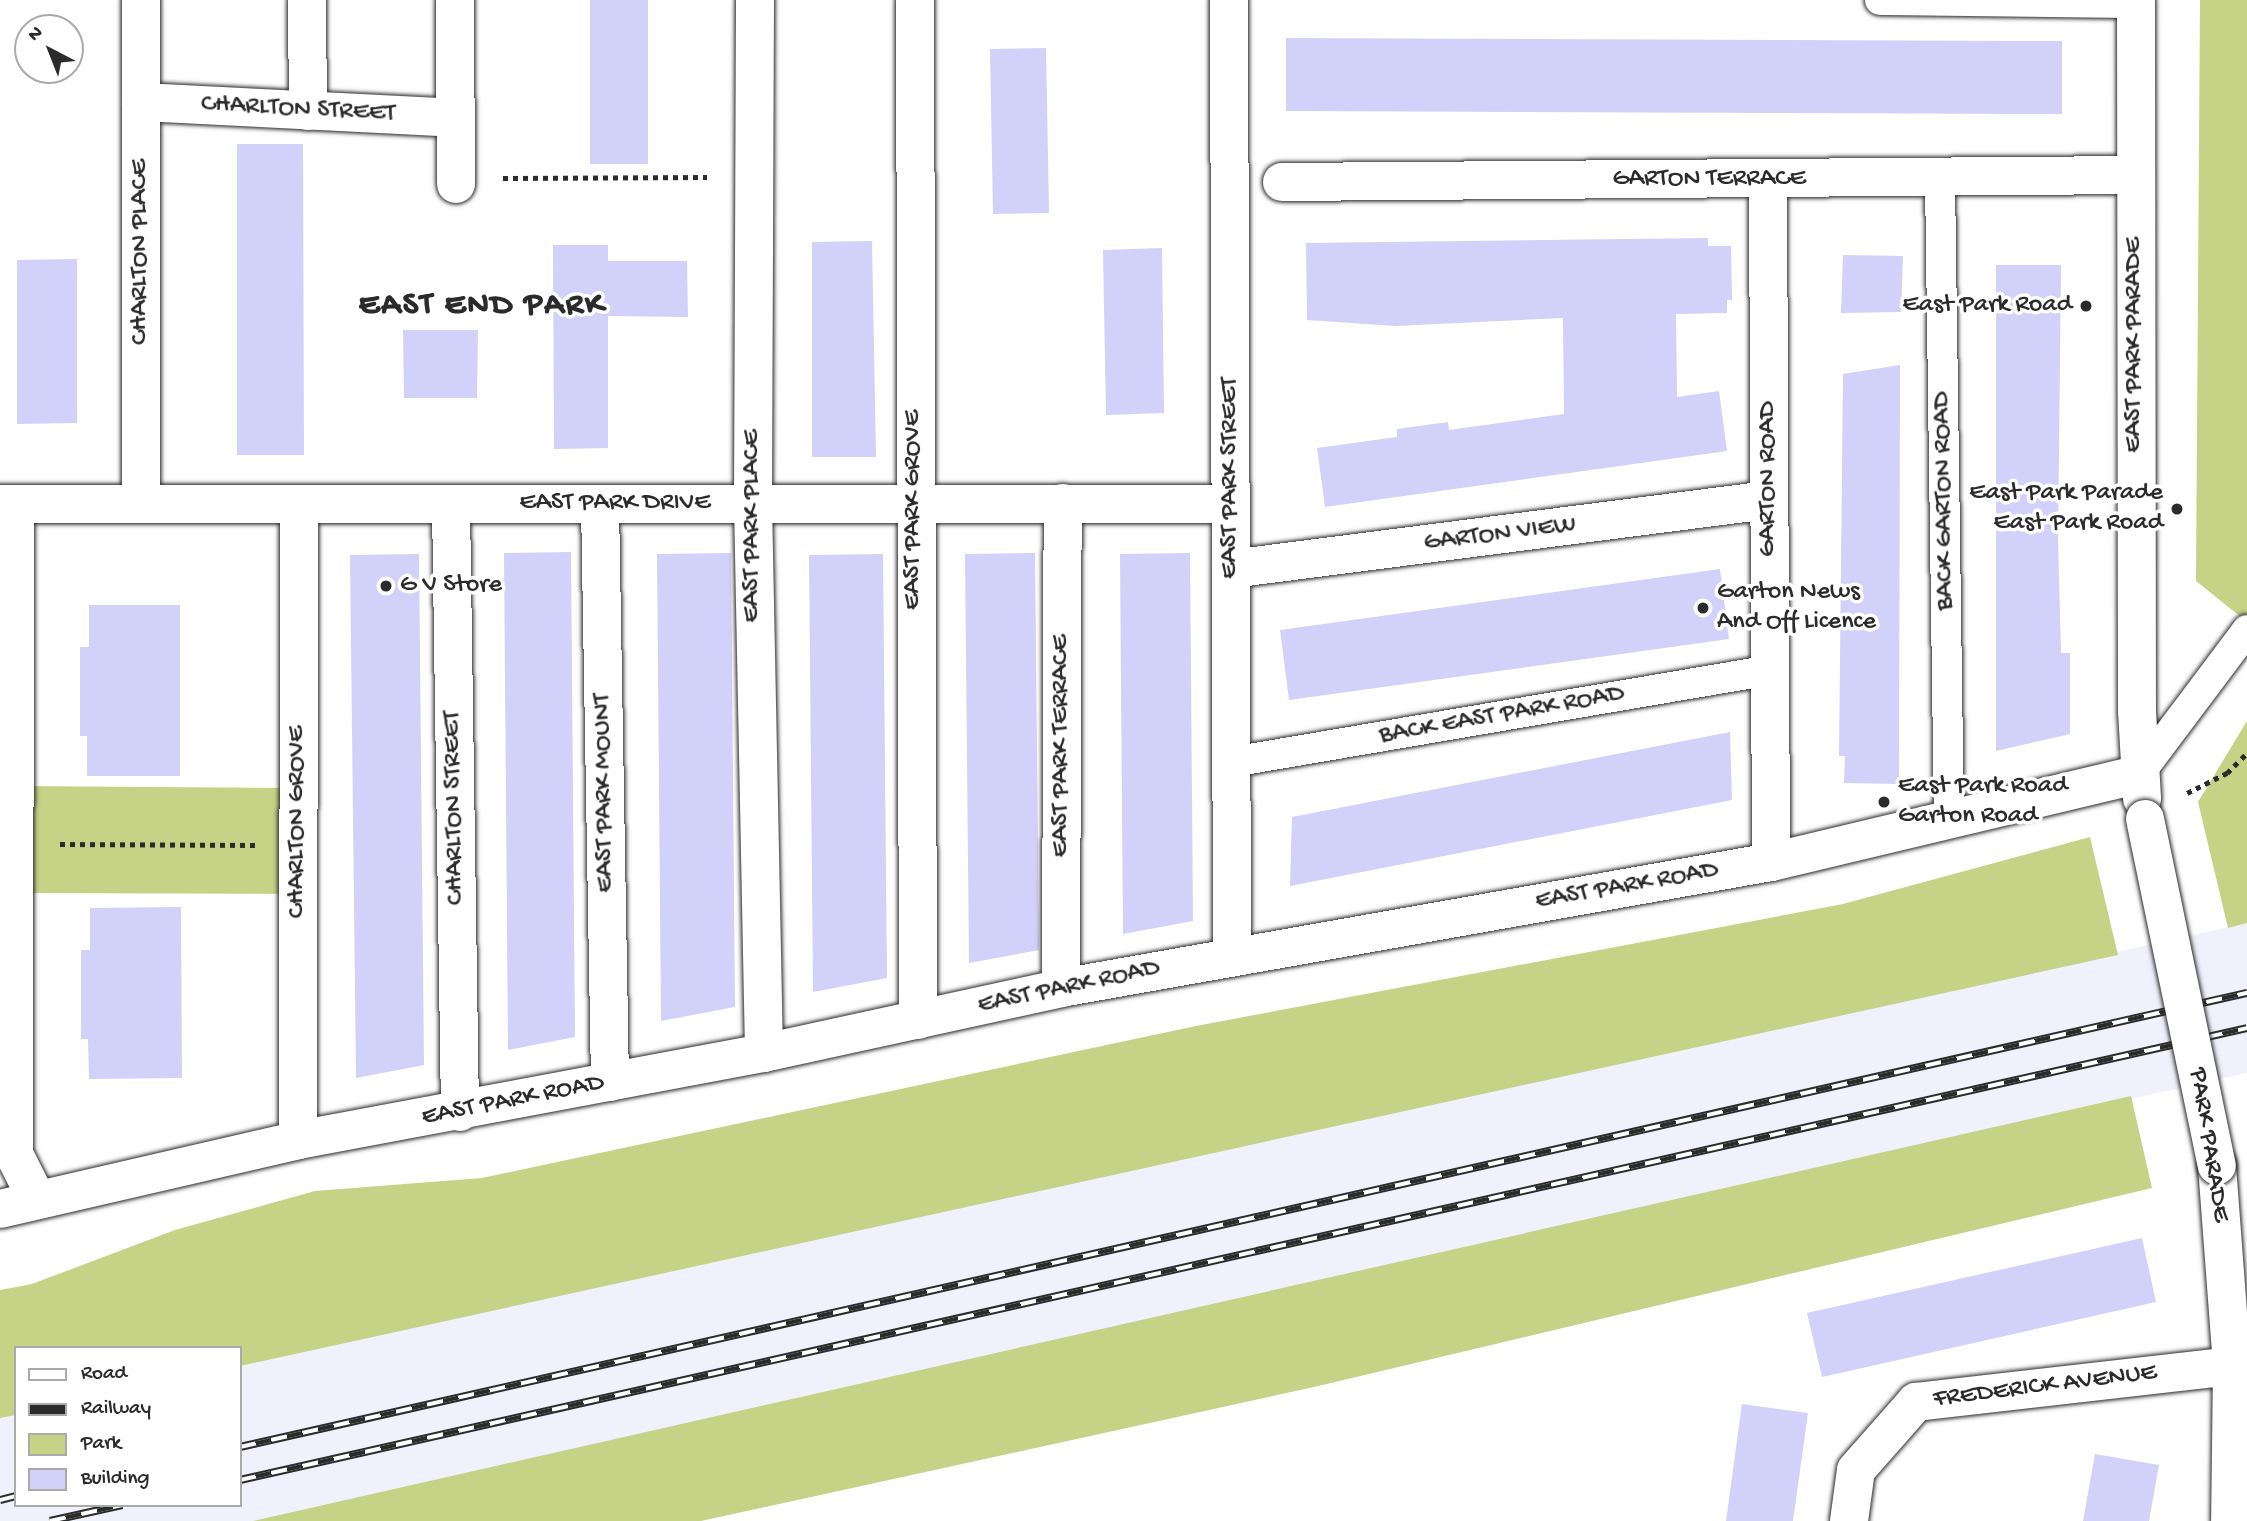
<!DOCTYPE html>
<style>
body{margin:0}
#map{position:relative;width:2247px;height:1521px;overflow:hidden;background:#fff;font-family:"Gochi Hand",sans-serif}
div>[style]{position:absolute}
.built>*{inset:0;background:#f1f1fe}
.green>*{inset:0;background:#c6d286}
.building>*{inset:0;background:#d1d1fa}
.path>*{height:4.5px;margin-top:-2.25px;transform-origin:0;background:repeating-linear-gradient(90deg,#2b2b2b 0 5px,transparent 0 10px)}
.roads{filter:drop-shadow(0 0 2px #2b2b2b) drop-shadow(0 0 2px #2b2b2b)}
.service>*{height:30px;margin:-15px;padding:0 15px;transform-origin:15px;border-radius:15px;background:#fff}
.minor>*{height:38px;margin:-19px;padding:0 19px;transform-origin:19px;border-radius:19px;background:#fff}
.tertiary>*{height:38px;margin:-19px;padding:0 19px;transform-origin:19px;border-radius:19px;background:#fff}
.rail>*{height:8px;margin-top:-4px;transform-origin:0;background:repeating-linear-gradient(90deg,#fff 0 16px,#2b2b2b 0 32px);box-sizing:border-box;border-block:2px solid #2b2b2b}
.bridges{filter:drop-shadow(0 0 2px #2b2b2b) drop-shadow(0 0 2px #2b2b2b)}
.tertiary-bridge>*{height:38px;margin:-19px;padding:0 19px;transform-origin:19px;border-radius:19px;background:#fff}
.dots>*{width:19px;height:19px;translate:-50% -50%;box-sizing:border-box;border:4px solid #fff;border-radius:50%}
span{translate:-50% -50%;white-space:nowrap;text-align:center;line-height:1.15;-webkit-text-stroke:7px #fff;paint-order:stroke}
.street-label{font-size:26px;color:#2b2b2b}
.poi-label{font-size:26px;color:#2b2b2b}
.right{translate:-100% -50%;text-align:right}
.left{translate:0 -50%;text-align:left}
.district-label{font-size:33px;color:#2b2b2b;font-weight:700;letter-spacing:2px}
.legend{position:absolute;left:14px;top:1346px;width:228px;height:161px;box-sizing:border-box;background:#fff;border:2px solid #aaa;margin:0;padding:9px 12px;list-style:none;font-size:21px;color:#2b2b2b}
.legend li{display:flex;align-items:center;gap:14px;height:35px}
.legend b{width:35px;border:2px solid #aaa}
.north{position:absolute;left:14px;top:14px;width:70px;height:70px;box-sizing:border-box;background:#fff;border:2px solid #aaa;border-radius:50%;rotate:318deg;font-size:19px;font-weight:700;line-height:28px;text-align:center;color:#2b2b2b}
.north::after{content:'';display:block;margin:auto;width:24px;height:32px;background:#2b2b2b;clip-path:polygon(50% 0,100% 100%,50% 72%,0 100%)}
</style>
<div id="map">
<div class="built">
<i style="clip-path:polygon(2247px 923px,2247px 1073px,253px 1521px,0 1521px,0 1418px,16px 1415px,16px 1505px,240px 1505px,240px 1366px)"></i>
</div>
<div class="green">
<i style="clip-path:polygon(2200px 0,2247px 0,2247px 622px,2196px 581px)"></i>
<i style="clip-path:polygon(2247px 721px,2247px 923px,2228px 928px,2198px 802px)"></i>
<i style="clip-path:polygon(14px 786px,298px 788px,298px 894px,14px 893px)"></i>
<i style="clip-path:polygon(2090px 837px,2118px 955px,240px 1366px,240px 1348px,16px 1348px,16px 1415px,0 1418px,0 1290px,32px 1284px,175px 1230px,315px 1191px,482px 1178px,1196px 1026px,1843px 904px)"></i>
<i style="clip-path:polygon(2131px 1096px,2152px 1188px,1314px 1387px,701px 1521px,253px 1521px)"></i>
</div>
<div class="building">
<i style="clip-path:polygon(590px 0,648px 0,648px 164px,590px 164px)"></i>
<i style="clip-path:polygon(1286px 38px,2062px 41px,2062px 114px,1286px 111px)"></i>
<i style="clip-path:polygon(1046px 48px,1049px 213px,993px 214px,990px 49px)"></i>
<i style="clip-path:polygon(237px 144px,303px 144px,304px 455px,237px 455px)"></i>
<i style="clip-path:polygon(1708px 238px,1708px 246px,1731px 246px,1732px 300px,1727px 300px,1727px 313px,1676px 314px,1677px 397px,1719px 391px,1727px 451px,1325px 507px,1317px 448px,1397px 437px,1397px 429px,1448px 422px,1449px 430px,1564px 414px,1563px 318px,1396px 326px,1307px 320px,1306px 243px)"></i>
<i style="clip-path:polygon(872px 241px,876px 457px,812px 457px,812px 242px)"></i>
<i style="clip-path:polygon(553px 245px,608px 245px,608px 261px,687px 261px,688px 317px,608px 316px,608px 448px,554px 449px)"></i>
<i style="clip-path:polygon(1162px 248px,1164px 413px,1106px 415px,1103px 250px)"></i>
<i style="clip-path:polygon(1843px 255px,1903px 256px,1901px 312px,1841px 313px)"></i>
<i style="clip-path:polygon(77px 259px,77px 423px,17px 424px,17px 260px)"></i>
<i style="clip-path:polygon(1996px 265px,2061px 265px,2058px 541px,2061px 653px,2070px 653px,2070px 734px,1996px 751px)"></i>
<i style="clip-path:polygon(403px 330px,478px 330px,477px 398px,404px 398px)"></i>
<i style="clip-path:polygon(1900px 365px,1899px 784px,1844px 783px,1845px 756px,1839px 756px,1843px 374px)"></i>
<i style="clip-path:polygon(571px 552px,575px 1037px,508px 1050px,504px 553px)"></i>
<i style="clip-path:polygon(731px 553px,735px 1007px,661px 1021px,657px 554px)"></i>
<i style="clip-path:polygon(1035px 553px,1039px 950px,969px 963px,965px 554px)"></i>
<i style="clip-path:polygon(1190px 553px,1193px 921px,1123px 934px,1120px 554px)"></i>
<i style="clip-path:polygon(419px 554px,424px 1065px,356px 1078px,350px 555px)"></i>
<i style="clip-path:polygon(883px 554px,887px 978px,813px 992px,809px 555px)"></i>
<i style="clip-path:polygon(1720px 569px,1729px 639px,1289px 700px,1280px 630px)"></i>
<i style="clip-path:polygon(89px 605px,180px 605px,180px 776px,87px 776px,87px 736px,80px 736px,80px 647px,89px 647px)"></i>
<i style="clip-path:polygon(1730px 732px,1732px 800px,1290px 886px,1292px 817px)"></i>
<i style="clip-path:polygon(181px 907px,182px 1078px,89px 1079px,88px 1039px,81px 1039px,81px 950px,90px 950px,90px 908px)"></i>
<i style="clip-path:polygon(2142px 1238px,2156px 1302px,1822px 1377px,1807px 1313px)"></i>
<i style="clip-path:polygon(1742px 1404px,1808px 1413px,1793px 1521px,1726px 1521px)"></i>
<i style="clip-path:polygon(2095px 1454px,2159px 1465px,2149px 1521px,2083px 1521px)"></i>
</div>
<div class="path">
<i style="left:503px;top:178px;width:204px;rotate:-0.3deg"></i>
<i style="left:2187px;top:793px;width:45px;rotate:-26.6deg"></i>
<i style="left:2227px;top:773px;width:28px;rotate:-45deg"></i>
<i style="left:60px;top:844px;width:195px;rotate:0.3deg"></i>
</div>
<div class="roads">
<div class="service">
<i style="left:1880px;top:0;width:256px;rotate:0.7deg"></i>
<i style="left:1940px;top:179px;width:643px;rotate:89.2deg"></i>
<i style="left:1232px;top:762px;width:547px;rotate:-9.69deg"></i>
<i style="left:2139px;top:774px;width:180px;rotate:-53.1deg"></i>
</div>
<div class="minor">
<i style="left:141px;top:0;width:504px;rotate:90deg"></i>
<i style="left:307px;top:0;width:111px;rotate:89.5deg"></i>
<i style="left:455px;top:0;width:184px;rotate:89.7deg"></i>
<i style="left:755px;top:0;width:504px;rotate:90.23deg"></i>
<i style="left:753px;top:504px;width:549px;rotate:88.85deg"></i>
<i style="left:915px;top:0;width:1020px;rotate:89.83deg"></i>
<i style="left:1229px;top:0;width:955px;rotate:89.82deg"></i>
<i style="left:141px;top:102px;width:314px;rotate:2.9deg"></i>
<i style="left:1768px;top:179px;width:683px;rotate:89.75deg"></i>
<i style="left:1282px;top:182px;width:853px;rotate:-0.47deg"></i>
<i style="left:0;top:504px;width:1231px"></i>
<i style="left:15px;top:504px;width:650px;rotate:90.09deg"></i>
<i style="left:14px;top:1154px;width:51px;rotate:63.4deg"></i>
<i style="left:600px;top:504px;width:578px;rotate:89.01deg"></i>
<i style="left:451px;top:505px;width:607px;rotate:89.15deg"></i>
<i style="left:1231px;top:569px;width:541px;rotate:-7.32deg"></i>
<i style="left:1061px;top:988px;width:485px;rotate:-89.8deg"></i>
<i style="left:298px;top:1140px;width:636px;rotate:-89.91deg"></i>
<i style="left:1849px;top:1521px;width:51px;rotate:-82.2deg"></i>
<i style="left:1856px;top:1470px;width:91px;rotate:-48.6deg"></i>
<i style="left:1916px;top:1402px;width:318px;rotate:-6.5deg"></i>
</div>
<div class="tertiary">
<i style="left:2136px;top:0;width:711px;rotate:89.92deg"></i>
<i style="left:2137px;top:711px;width:88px;rotate:86.7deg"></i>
<i style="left:2217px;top:1166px;width:201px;rotate:85.7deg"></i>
<i style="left:2232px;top:1366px;width:155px;rotate:90.7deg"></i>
<i style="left:0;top:1209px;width:306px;rotate:-13deg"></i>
<i style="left:298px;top:1140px;width:474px;rotate:-10.6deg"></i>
<i style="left:764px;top:1053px;width:304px;rotate:-12.3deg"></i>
<i style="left:1061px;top:988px;width:721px;rotate:-10.06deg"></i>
<i style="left:1771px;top:862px;width:378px;rotate:-13.4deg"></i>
</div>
</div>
<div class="rail">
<i style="left:240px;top:1447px;width:2058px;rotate:-12.75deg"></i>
<i style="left:240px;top:1480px;width:2057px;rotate:-12.69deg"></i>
<i style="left:0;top:1500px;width:16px;rotate:-14deg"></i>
<i style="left:50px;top:1521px;width:74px;rotate:-12.5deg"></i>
</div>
<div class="bridges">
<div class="tertiary-bridge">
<i style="left:2145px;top:819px;width:354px;rotate:78.3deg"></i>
</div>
</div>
<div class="dots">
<i style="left:2086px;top:306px;background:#2b2b2b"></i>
<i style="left:2177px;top:509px;background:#2b2b2b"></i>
<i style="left:386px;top:586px;background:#2b2b2b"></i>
<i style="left:1703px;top:608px;background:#2b2b2b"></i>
<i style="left:1884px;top:802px;background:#2b2b2b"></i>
</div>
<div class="street-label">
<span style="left:298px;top:110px;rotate:3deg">CHARLTON STREET</span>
<span style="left:1709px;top:180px">GARTON TERRACE</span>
<span style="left:141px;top:252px;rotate:-90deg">CHARLTON PLACE</span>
<span style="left:2135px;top:345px;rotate:-90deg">EAST PARK PARADE</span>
<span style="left:1231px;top:478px;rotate:-90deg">EAST PARK STREET</span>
<span style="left:1769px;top:479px;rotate:-90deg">GARTON ROAD</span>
<span style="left:1945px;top:501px;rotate:-91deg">BACK GARTON ROAD</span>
<span style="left:615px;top:504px">EAST PARK DRIVE</span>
<span style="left:914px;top:510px;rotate:-90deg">EAST PARK GROVE</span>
<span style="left:753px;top:526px;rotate:-90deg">EAST PARK PLACE</span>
<span style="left:1500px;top:535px;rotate:-7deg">GARTON VIEW</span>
<span style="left:1502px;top:716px;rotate:-10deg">BACK EAST PARK ROAD</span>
<span style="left:1062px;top:746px;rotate:-90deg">EAST PARK TERRACE</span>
<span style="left:605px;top:793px;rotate:-91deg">EAST PARK MOUNT</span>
<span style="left:455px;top:808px;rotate:-91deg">CHARLTON STREET</span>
<span style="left:298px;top:822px;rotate:-90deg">CHARLTON GROVE</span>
<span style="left:1627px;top:887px;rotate:-10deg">EAST PARK ROAD</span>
<span style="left:1069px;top:988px;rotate:-12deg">EAST PARK ROAD</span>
<span style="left:513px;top:1101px;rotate:-11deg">EAST PARK ROAD</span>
<span style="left:2208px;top:1145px;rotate:81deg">PARK PARADE</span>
<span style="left:2045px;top:1387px;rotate:-7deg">FREDERICK AVENUE</span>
</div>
<div class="poi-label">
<span class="right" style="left:2072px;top:306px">East Park Road</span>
<span class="right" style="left:2163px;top:509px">East Park Parade<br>East Park Road</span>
<span class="left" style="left:400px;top:586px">G V Store</span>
<span class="left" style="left:1717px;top:608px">Garton News<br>And Off Licence</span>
<span class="left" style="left:1898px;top:802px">East Park Road<br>Garton Road</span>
</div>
<div class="district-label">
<span style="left:482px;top:307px">EAST END PARK</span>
</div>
<ul class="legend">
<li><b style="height:9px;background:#fff"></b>Road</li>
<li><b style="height:9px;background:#2b2b2b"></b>Railway</li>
<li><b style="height:19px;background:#c6d286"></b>Park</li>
<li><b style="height:19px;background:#d1d1fa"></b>Building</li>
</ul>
<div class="north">N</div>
</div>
